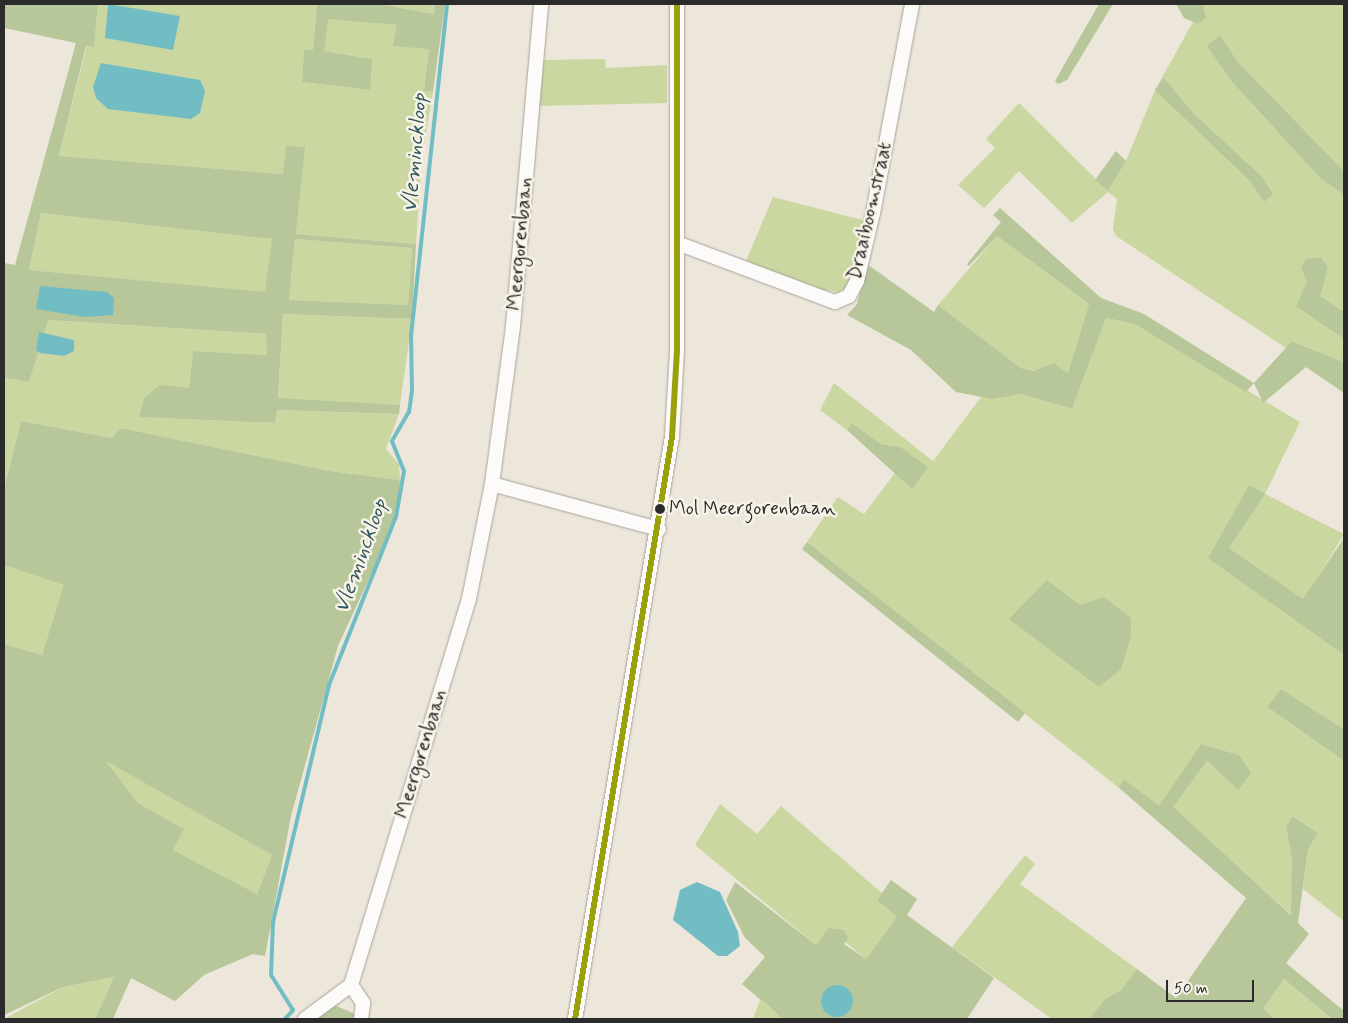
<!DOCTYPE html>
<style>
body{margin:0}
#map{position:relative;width:1348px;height:1023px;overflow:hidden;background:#ede6da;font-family:Mynerve,sans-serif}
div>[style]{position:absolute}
.green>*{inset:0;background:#cbd7a0}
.forest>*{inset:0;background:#b7c799}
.water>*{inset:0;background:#72bdc4}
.round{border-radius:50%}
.stream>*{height:4px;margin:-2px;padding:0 2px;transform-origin:2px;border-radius:2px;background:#72bdc4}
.roads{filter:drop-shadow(0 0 1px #a7a39c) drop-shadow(0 0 1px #a7a39c)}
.minor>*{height:14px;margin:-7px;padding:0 7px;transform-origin:7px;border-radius:7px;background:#fcfbf9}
.bus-1>*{height:6px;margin:-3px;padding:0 3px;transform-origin:3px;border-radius:3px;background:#99a10d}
.dots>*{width:14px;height:14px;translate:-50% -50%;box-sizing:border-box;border:2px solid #f7f3e8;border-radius:50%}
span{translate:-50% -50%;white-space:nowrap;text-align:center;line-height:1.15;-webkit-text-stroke:5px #f7f3e8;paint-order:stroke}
.bus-label{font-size:19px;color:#2b2b2b}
.left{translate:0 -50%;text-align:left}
.street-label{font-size:20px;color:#2b2b2b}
.water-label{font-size:21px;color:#31585d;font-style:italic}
.frame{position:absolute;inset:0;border:5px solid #2b2b2b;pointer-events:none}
.scale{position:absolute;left:1166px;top:980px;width:88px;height:22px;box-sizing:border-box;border:2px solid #2b2b2b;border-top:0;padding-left:6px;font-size:15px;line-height:18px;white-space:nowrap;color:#2b2b2b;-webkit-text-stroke:4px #f7f3e8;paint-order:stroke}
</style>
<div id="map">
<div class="green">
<i style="clip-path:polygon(98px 4px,317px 4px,313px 50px,304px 51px,302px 82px,369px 90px,372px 59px,323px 51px,327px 18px,397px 25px,429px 49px,424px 91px,433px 92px,422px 156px,416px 244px,296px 234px,304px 147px,283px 174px,59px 156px,87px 45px,94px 46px)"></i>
<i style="clip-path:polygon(379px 4px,435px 4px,434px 14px)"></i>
<i style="clip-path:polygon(1203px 4px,1344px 4px,1344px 171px,1238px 62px,1220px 35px,1233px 83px,1320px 178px,1344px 195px,1344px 312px,1319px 296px,1328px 268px,1307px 282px,1297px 306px,1344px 339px,1344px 362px,1293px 341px,1286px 348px,1116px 236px,1113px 229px,1117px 199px,1108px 192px,1072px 223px,1019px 171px,984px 208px,958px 185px,995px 148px,986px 139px,1019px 103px,1108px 191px,1126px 161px,1155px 90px,1193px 22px,1198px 24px)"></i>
<i style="clip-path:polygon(605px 59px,606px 68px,667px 65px,667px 103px,538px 106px,542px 60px)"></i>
<i style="clip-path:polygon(773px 197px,866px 221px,850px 284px,839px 292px,823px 290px,746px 261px)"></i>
<i style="clip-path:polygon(41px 213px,273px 239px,265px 293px,29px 270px)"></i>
<i style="clip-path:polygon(997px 236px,1089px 304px,1068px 373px,1054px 363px,1033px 371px,1021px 368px,938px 305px)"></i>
<i style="clip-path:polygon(295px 239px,412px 248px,408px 305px,289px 300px)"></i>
<i style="clip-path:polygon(283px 314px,412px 319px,400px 405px,278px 399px)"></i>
<i style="clip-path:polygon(1106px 318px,1135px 324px,1300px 422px,1265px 494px,1344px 534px,1304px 600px,1229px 548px,1264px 494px,1249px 485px,1209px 558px,1344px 655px,1344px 729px,1281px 689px,1267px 707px,1344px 761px,1344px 921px,1303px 889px,1308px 849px,1318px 833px,1294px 816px,1286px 826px,1292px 860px,1292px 915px,1172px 807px,1207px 761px,1238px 790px,1239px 755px,1201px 744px,1159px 807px,1124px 779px,1118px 787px,807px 542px,838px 497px,864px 514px,895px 473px,912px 488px,900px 447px,881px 444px,852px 423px,847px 430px,820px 410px,834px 383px,933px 461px,981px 397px,1021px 394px,1072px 409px)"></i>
<i style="clip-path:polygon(47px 320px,267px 334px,267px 355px,193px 351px,189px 388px,144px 398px,139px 417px,275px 423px,276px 410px,399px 414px,386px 449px,399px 464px,400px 480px,330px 471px,121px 428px,112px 438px,21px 421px,4px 489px,4px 378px,29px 382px)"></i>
<i style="clip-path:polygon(4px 565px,65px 584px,42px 655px,4px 644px)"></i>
<i style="clip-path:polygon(105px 760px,272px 855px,257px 894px,173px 850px,183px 829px,138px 803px)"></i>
<i style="clip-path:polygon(720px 804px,757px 834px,781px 806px,882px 893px,877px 900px,897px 917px,866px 959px,828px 928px,816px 945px,695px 845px)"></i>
<i style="clip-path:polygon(1025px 855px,1035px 864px,1020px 884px,1137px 969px,1121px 990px,1105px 999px,1089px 1019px,1052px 1019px,952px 947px)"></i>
<i style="clip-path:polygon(114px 977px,95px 1019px,4px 1019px,63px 987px)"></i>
<i style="clip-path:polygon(1284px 979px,1332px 1019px,1275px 1019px,1263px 1009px)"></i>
<i style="clip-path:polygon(760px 1000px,783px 1019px,753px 1019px)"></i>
</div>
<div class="forest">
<i style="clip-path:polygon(evenodd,4px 4px,98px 4px,94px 47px,86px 46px,59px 156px,283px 174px,286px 146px,305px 147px,296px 234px,416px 244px,412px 319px,283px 314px,278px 398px,400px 405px,399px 414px,277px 410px,275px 423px,139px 417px,144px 398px,160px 385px,189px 388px,193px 351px,267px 355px,266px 334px,48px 320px,29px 382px,4px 378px,4px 263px,15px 265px,76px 43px,4px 28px,4px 4px,41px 213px,272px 239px,265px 292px,29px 270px,41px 213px,4px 4px,295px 239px,412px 248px,408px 305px,289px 300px,295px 239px)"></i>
<i style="clip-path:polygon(317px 4px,379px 4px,434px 14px,435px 4px,445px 4px,433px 92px,424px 91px,429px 49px,393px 46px,397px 25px,328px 19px,324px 51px,372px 59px,370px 90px,302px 82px,304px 50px,313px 50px)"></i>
<i style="clip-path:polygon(1099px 4px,1113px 4px,1067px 80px,1058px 84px,1055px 81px)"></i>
<i style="clip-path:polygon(1176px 4px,1203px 4px,1206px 18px,1198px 24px,1184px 18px)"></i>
<i style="clip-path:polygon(1220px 35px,1238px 62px,1344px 171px,1344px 195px,1320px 178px,1233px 83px,1207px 46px)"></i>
<i style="clip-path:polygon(1164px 78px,1193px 113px,1262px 177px,1273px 194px,1264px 202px,1250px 181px,1155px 90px)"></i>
<i style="clip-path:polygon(1116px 151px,1126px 161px,1108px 191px,1095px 180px)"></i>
<i style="clip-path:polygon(1000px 208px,1101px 298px,1144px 314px,1254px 383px,1292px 341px,1344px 362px,1344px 393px,1306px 367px,1263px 403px,1254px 383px,1246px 392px,1135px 324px,1106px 318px,1072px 409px,1021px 394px,992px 399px,956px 392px,911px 350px,847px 315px,857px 304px,867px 264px,934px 312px,938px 305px,1021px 368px,1033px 371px,1054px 363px,1068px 373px,1089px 304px,997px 236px,969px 266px,967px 264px,1001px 222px,993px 215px)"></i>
<i style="clip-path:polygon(1321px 257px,1328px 268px,1320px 296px,1344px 312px,1344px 339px,1296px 306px,1307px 282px,1301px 267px,1306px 259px)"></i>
<i style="clip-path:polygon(evenodd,21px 421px,112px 438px,121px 428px,330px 471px,400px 480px,397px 518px,338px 646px,291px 816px,265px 956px,253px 954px,204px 975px,175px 1001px,131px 978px,113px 1019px,95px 1019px,114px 977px,63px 987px,4px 1015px,4px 644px,42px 655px,64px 585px,4px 565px,4px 489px,21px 421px,106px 761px,272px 855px,257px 894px,173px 850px,184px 829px,138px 803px,106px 761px)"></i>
<i style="clip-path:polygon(852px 423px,881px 444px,900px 447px,928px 467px,912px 489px,847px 430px)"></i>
<i style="clip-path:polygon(1249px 485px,1265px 494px,1229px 548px,1303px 599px,1344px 538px,1344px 655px,1208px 558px)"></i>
<i style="clip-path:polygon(807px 542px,1025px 713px,1018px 722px,802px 549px)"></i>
<i style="clip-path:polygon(1047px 580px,1080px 605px,1104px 597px,1131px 618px,1131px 636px,1121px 669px,1099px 687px,1009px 619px)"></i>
<i style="clip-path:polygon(1281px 689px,1344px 729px,1344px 761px,1267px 707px)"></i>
<i style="clip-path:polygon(1201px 744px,1239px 755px,1251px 773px,1238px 790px,1207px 761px,1173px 807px,1291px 915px,1292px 860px,1286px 826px,1293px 816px,1318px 833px,1308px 849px,1298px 923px,1309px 934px,1286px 963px,1344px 1011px,1344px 1019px,1332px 1019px,1284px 979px,1263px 1009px,1275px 1019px,1089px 1019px,1105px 999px,1121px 990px,1137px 969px,1176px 998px,1246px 898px,1118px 787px,1124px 779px,1159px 806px)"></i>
<i style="clip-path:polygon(891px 880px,917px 899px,907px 915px,994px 978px,967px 1019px,783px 1019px,742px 984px,765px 957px,745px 938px,726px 900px,735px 882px,816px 945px,828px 928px,844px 930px,848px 938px,844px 944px,866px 959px,897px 917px,877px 900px)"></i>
<i style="clip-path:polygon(332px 1004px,355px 1014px,354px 1019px,316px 1019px)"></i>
</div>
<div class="water">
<i style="clip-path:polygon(108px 4px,180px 16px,173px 50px,105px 38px)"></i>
<i style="clip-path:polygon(101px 63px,200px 80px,205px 91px,200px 113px,191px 119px,108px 109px,96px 98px,93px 87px)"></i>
<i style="clip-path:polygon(40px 286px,107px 292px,114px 298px,113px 315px,85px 317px,36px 309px)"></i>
<i style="clip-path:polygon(39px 332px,74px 340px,74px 351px,64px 356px,40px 353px,36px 350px)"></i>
<i style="clip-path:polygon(697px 882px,720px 892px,738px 932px,740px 946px,727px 956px,718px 956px,673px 920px,680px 890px)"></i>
<i class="round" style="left:821px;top:985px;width:32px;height:32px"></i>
</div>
<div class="stream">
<i style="left:285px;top:1019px;width:12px;rotate:-48deg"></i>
<i style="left:293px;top:1010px;width:41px;rotate:-122.2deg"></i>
<i style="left:271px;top:975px;width:53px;rotate:-87.8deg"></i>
<i style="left:273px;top:922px;width:244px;rotate:-76.7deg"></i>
<i style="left:329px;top:685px;width:181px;rotate:-68.3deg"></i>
<i style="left:396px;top:517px;width:47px;rotate:-80.1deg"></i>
<i style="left:404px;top:471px;width:32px;rotate:-112deg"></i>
<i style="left:392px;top:441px;width:34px;rotate:-60deg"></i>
<i style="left:409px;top:412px;width:21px;rotate:-82deg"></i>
<i style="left:412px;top:391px;width:55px;rotate:-91deg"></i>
<i style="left:411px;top:336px;width:334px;rotate:-83.8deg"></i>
</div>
<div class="roads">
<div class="minor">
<i style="left:677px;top:243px;width:169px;rotate:20.5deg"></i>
<i style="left:835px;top:302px;width:15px;rotate:-23deg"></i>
<i style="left:849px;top:296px;width:17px;rotate:-62deg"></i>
<i style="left:857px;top:281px;width:70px;rotate:-76.8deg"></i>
<i style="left:873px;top:213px;width:213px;rotate:-79.4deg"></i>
<i style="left:492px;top:484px;width:173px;rotate:15.1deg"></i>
<i style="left:351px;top:985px;width:404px;rotate:-73deg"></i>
<i style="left:469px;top:599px;width:117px;rotate:-78.7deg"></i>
<i style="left:492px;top:484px;width:159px;rotate:-82.4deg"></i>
<i style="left:513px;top:326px;width:323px;rotate:-85deg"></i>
<i style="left:351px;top:985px;width:22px;rotate:56deg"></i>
<i style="left:363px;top:1003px;width:16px;rotate:97deg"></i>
<i style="left:305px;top:1019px;width:57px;rotate:-36.5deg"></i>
<i style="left:575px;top:1019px;width:590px;rotate:-80.54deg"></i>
<i style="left:672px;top:437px;width:87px;rotate:-86.7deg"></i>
<i style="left:677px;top:350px;width:346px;rotate:-90deg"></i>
</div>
</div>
<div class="bus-1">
<i style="left:575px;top:1019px;width:590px;rotate:-80.54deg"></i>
<i style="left:672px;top:437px;width:87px;rotate:-86.7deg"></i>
<i style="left:677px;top:350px;width:346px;rotate:-90deg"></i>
</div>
<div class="dots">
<i style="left:660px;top:509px;background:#2b2b2b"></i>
</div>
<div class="bus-label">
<span class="left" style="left:669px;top:509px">Mol Meergorenbaan</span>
</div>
<div class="street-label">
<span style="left:870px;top:211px;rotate:-77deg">Draaiboomstraat</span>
<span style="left:520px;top:244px;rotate:-85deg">Meergorenbaan</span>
<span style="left:421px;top:754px;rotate:-73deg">Meergorenbaan</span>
</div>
<div class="water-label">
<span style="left:415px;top:153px;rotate:-85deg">Vleminckloop</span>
<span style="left:361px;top:556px;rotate:-70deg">Vleminckloop</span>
</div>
<div class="frame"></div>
<div class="scale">50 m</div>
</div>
